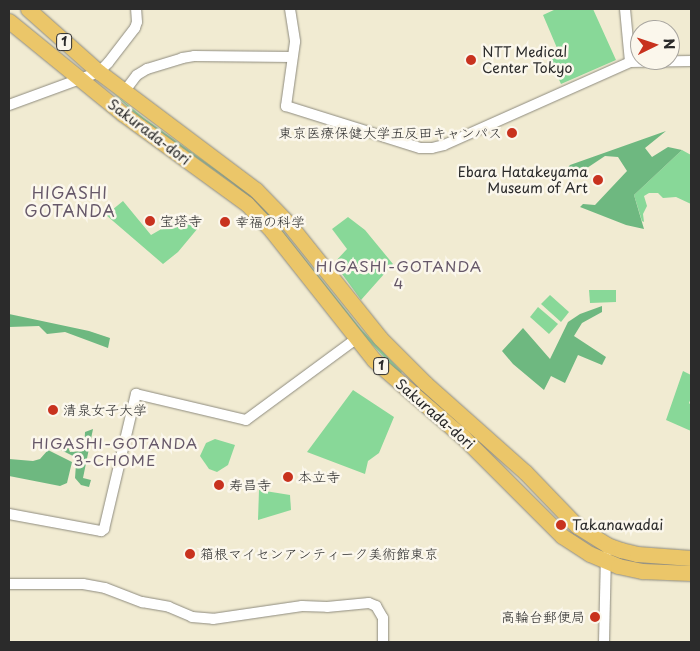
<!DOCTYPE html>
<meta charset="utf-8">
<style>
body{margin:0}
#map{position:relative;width:700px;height:651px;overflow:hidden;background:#f1ebd2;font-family:"Playpen Sans","Klee One",sans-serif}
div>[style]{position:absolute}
.green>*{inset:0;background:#88d898}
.forest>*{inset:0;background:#6eb880}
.roads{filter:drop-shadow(0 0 1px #8e8b7e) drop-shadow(0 0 1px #8e8b7e)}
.minor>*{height:10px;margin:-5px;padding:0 5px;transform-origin:5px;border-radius:5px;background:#fff}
.highway>*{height:15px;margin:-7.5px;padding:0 7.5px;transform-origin:7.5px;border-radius:7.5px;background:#ebc669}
.dots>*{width:14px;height:14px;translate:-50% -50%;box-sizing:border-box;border:2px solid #fbf7ec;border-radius:50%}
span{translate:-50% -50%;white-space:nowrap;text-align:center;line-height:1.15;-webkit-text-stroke:5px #fbf7ec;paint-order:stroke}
.shield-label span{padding:1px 4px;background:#fbf7ec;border:1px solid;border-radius:4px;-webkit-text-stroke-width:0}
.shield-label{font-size:12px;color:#2b2b2b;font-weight:700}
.poi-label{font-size:14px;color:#2b2b2b}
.left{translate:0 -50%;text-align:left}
.right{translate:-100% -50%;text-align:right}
.street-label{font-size:14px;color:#2b2b2b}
.neighbourhood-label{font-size:15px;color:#665869;letter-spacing:1px}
.quarter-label{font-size:16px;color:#665869;letter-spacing:1px}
.frame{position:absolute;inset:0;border:10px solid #2b2b2b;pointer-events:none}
.north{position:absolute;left:630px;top:20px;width:50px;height:50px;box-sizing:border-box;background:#fbf7ec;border:1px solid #a8a59f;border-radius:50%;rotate:86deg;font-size:14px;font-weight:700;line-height:20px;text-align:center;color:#2b2b2b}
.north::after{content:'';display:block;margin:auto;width:18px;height:22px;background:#c8321e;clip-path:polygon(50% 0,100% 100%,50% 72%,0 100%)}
</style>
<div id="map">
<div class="green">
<i style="clip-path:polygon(556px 9px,593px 9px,616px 60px,561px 84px,547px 53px,557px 48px,543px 15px)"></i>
<i style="clip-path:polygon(112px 92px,144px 118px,243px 189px,265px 209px,361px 329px,402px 372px,400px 374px,367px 339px,293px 245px,256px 203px,232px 183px,139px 117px)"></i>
<i style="clip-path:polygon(682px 150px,691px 155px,691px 204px,676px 197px,663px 198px,658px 193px,649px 193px,644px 196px,647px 206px,643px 214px,644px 222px,642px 221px,634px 195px)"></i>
<i style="clip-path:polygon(123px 201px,151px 235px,184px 216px,198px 228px,178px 252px,163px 264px,106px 215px)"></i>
<i style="clip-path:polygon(348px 217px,365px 230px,393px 264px,361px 300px,334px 263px,347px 249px,332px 229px)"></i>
<i style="clip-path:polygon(589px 290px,616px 290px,616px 302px,590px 303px)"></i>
<i style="clip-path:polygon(550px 295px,569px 312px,561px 322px,541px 304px)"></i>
<i style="clip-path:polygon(538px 307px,558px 324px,549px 334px,530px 317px)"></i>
<i style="clip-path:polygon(683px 371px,691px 375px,691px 398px,689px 403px,691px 405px,691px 431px,666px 420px)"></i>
<i style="clip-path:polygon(353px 390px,394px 417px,379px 453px,368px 461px,365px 474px,307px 452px)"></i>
<i style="clip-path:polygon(215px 439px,235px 445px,228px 465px,217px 472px,209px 469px,200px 456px,206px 443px)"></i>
<i style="clip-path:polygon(259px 490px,290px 495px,291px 510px,258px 520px)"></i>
</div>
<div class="forest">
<i style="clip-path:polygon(666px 131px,645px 148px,652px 157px,668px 147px,682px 150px,634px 195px,644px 229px,626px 225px,580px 207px,583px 204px,595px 205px,627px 171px,618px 157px,605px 156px,581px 172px,563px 173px,570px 165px)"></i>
<i style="clip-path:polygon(602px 306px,602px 312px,582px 323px,574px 336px,606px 357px,602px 365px,578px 355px,565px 383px,551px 376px,544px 390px,513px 364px,502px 351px,523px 328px,550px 359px,568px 322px,580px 314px)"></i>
<i style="clip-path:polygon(9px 314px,89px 331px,110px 338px,108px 348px,65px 332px,47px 334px,39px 326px,9px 327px)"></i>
<i style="clip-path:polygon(93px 429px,83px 478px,91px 480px,89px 487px,81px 485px,75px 478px,76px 464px,73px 456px,59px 449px,61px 444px,66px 442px,70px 452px,84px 451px,85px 432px)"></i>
<i style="clip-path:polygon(48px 450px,72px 462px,67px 483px,60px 486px,9px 476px,9px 459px,33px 461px,40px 459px)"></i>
</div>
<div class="roads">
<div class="minor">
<i style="left:290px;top:9px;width:33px;rotate:81deg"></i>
<i style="left:295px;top:42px;width:65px;rotate:98deg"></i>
<i style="left:286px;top:106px;width:140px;rotate:17.4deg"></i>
<i style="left:420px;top:148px;width:12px"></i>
<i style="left:432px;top:148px;width:12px;rotate:-14deg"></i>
<i style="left:444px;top:145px;width:204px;rotate:-24deg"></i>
<i style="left:630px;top:62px;width:61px;rotate:-0.9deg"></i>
<i style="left:625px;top:9px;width:53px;rotate:84.6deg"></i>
<i style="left:124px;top:92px;width:21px;rotate:-53deg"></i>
<i style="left:137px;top:75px;width:12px;rotate:-31deg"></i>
<i style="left:147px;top:69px;width:37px;rotate:-17deg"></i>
<i style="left:182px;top:58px;width:12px;rotate:-9deg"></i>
<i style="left:194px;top:56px;width:98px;rotate:0.6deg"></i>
<i style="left:9px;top:105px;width:96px;rotate:-20.1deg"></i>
<i style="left:99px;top:72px;width:13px;rotate:-45deg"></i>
<i style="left:108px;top:63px;width:44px;rotate:-52.4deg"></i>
<i style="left:135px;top:28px;width:6px;rotate:-72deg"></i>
<i style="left:137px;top:22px;width:13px;rotate:-94deg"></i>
<i style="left:9px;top:514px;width:94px;rotate:10.5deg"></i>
<i style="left:101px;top:531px;width:4px;rotate:-34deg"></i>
<i style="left:104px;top:529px;width:139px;rotate:-76.7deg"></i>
<i style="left:136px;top:394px;width:113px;rotate:13.3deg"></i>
<i style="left:246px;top:420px;width:137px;rotate:-36.4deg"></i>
<i style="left:9px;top:584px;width:74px"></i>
<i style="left:83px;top:584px;width:22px;rotate:10deg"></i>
<i style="left:105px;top:588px;width:40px;rotate:21deg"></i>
<i style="left:142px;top:602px;width:27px;rotate:10deg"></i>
<i style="left:169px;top:607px;width:25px;rotate:23deg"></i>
<i style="left:192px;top:617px;width:21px;rotate:5deg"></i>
<i style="left:213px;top:619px;width:90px;rotate:-8.3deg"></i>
<i style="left:302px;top:606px;width:25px;rotate:2deg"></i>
<i style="left:327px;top:607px;width:42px;rotate:-5.4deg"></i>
<i style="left:369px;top:603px;width:8px;rotate:23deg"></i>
<i style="left:376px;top:606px;width:14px;rotate:60deg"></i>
<i style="left:383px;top:618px;width:24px;rotate:90deg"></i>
<i style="left:604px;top:642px;width:86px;rotate:-88.7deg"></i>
</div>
<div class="highway">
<i style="left:28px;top:9px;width:95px;rotate:41.6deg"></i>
<i style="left:99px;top:72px;width:196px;rotate:36.9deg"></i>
<i style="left:256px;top:190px;width:46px;rotate:45.9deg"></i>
<i style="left:288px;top:223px;width:147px;rotate:51.3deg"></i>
<i style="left:380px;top:338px;width:64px;rotate:45deg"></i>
<i style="left:425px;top:383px;width:134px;rotate:41.7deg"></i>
<i style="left:525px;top:472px;width:75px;rotate:46.1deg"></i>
<i style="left:577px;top:526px;width:36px;rotate:32deg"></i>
<i style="left:607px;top:545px;width:15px;rotate:20deg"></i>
<i style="left:621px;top:550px;width:16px;rotate:14deg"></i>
<i style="left:637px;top:554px;width:54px;rotate:4.2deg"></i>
<i style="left:9px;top:21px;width:147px;rotate:39.2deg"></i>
<i style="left:123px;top:114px;width:153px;rotate:36deg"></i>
<i style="left:247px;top:204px;width:37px;rotate:47deg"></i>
<i style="left:272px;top:231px;width:164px;rotate:51.7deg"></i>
<i style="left:374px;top:360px;width:118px;rotate:40.9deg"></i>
<i style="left:463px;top:437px;width:140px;rotate:45deg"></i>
<i style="left:562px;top:536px;width:33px;rotate:33deg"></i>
<i style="left:590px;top:554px;width:30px;rotate:23deg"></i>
<i style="left:618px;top:566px;width:25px;rotate:12deg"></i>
<i style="left:642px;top:571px;width:49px;rotate:2.3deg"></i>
</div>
</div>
<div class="dots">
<i style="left:471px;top:60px;background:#c8321e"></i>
<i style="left:512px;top:133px;background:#c8321e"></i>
<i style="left:598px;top:180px;background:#c8321e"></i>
<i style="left:150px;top:221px;background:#c8321e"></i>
<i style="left:225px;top:222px;background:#c8321e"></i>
<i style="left:53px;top:410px;background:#c8321e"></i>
<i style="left:288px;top:477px;background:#c8321e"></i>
<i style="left:219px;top:485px;background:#c8321e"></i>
<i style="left:561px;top:525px;background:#c8321e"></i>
<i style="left:190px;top:554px;background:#c8321e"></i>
<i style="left:595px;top:617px;background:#c8321e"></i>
</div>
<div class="shield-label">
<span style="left:64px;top:42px">1</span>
<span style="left:381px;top:366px">1</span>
</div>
<div class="poi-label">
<span class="left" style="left:482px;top:60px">NTT Medical<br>Center Tokyo</span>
<span class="right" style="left:502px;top:133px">東京医療保健大学五反田キャンパス</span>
<span class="right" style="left:588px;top:180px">Ebara Hatakeyama<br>Museum of Art</span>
<span class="left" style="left:160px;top:221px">宝塔寺</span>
<span class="left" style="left:235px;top:222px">幸福の科学</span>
<span class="left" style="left:63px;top:410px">清泉女子大学</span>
<span class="left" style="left:298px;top:477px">本立寺</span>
<span class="left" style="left:229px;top:485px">寿昌寺</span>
<span class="left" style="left:572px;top:525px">Takanawadai</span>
<span class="left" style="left:200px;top:554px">箱根マイセンアンティーク美術館東京</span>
<span class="right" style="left:585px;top:617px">高輪台郵便局</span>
</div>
<div class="street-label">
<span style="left:149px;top:132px;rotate:37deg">Sakurada-dori</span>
<span style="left:435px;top:414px;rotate:41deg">Sakurada-dori</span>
</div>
<div class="neighbourhood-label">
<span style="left:399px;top:274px">HIGASHI-GOTANDA<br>4</span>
<span style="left:115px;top:451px">HIGASHI-GOTANDA<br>3-CHOME</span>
</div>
<div class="quarter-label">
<span style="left:70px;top:201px">HIGASHI<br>GOTANDA</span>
</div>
<div class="frame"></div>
<div class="north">N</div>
</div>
